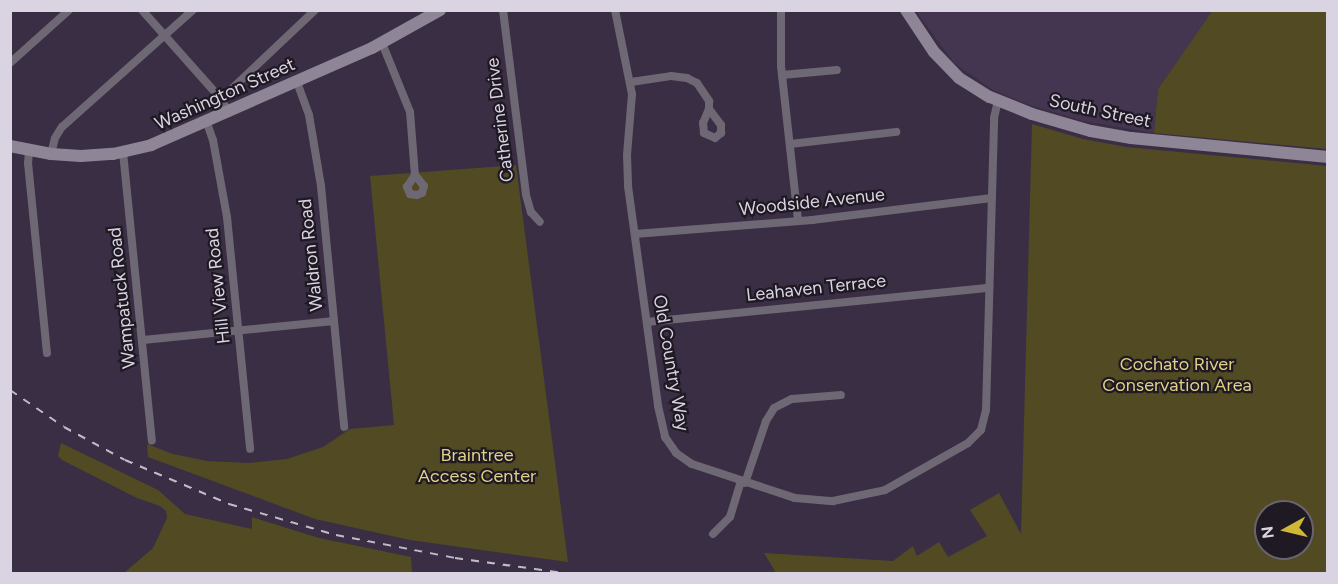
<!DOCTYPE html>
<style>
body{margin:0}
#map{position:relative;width:1338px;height:584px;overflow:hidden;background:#3a2e44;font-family:Figtree,sans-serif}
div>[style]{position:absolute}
.built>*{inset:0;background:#443551}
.green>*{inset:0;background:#524a23}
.stream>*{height:2px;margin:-1px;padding:0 1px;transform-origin:1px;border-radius:1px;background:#272000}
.street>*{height:8px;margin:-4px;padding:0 4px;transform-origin:4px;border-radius:4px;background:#6e6874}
.secondary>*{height:12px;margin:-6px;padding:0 6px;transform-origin:6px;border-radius:6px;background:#8e8597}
.rail>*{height:2px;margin-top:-1px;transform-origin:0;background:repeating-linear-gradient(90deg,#c2bac9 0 8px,transparent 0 16px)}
span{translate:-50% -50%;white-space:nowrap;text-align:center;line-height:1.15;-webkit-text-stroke:4.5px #1e1923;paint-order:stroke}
.street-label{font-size:18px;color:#dad3e1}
.park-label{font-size:18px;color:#e1d187}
.frame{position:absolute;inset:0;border:12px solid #dad3e1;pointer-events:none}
.north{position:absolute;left:1254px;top:500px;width:60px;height:60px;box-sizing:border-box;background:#1e1923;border:2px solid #69636f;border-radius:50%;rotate:262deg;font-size:16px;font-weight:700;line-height:24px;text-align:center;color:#dad3e1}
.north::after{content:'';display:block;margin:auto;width:21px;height:27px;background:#d1b736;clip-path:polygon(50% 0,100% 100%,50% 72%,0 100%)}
</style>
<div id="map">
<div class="built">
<i style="clip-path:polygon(916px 11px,1213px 11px,1158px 89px,1154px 133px,1083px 121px,1027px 104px,993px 90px,954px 63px)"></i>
</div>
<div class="green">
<i style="clip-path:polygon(1213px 10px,1327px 11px,1327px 149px,1154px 133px,1158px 89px)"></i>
<i style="clip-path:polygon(evenodd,1032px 124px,1083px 139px,1126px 147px,1327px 166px,1327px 573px,776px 573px,764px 553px,893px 561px,913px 546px,917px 556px,939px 542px,948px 557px,987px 536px,970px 510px,999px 493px,1021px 534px,1032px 124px,1266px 512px,1302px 512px,1302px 548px,1266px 548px,1266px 512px)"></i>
<i style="clip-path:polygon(516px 165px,568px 562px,410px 540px,315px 519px,148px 457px,147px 444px,173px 454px,207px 461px,248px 463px,287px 459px,323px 447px,350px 429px,394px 425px,370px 176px)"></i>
<i style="clip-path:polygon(61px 443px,158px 490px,185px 514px,252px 529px,252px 517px,319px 538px,411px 557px,412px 573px,124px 573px,153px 548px,167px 518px,166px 511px,160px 506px,137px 498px,62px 460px,58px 456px)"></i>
</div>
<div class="stream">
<i style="left:925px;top:574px;width:11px"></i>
</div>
<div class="street">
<i style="left:142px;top:10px;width:119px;rotate:48.4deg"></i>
<i style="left:221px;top:99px;width:16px;rotate:60deg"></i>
<i style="left:503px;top:10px;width:186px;rotate:82.9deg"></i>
<i style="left:526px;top:195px;width:18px;rotate:74deg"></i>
<i style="left:531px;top:212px;width:13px;rotate:48deg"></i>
<i style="left:615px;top:10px;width:86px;rotate:78.6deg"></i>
<i style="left:632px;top:94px;width:61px;rotate:94.7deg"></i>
<i style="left:627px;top:155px;width:31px;rotate:88deg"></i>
<i style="left:628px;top:186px;width:222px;rotate:82.2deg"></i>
<i style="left:658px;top:406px;width:32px;rotate:77deg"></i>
<i style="left:665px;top:437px;width:19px;rotate:55deg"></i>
<i style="left:676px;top:453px;width:19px;rotate:35deg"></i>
<i style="left:692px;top:464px;width:108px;rotate:18.3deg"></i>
<i style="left:795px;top:498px;width:38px;rotate:5deg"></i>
<i style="left:833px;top:501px;width:53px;rotate:-11.9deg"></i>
<i style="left:885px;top:490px;width:95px;rotate:-29.5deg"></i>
<i style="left:968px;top:443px;width:18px;rotate:-45deg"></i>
<i style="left:981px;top:430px;width:21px;rotate:-76deg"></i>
<i style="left:986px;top:410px;width:292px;rotate:-88.4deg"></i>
<i style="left:994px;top:118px;width:17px;rotate:-77deg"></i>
<i style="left:781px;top:10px;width:56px;rotate:90deg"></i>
<i style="left:781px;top:66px;width:156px;rotate:83.7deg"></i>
<i style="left:382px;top:43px;width:74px;rotate:67.9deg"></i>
<i style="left:410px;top:112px;width:63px;rotate:85.5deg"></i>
<i style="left:10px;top:63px;width:79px;rotate:-41.9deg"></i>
<i style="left:782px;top:75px;width:55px;rotate:-5.2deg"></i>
<i style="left:297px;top:82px;width:35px;rotate:70deg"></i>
<i style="left:309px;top:115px;width:72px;rotate:80.4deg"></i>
<i style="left:321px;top:186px;width:242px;rotate:84.5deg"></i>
<i style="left:631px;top:82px;width:40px;rotate:-8.5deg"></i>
<i style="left:671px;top:76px;width:16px;rotate:7deg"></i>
<i style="left:687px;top:78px;width:11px;rotate:27deg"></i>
<i style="left:697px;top:83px;width:22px;rotate:56deg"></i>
<i style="left:709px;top:101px;width:8px;rotate:90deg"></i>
<i style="left:709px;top:109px;width:15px;rotate:113deg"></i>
<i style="left:703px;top:123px;width:10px;rotate:84deg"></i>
<i style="left:704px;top:133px;width:12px;rotate:24deg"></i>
<i style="left:715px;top:138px;width:8px;rotate:-40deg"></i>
<i style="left:721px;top:133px;width:8px;rotate:-90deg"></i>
<i style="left:721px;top:125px;width:20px;rotate:-127deg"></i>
<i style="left:221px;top:99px;width:129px;rotate:-43.4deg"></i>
<i style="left:207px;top:123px;width:18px;rotate:71deg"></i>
<i style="left:213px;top:140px;width:78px;rotate:79.7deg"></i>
<i style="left:227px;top:217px;width:233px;rotate:84.3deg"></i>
<i style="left:790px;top:144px;width:107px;rotate:-6.5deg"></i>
<i style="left:29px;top:150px;width:13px;rotate:94deg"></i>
<i style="left:28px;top:163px;width:191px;rotate:84.3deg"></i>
<i style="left:123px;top:152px;width:290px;rotate:84.3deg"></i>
<i style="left:51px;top:154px;width:16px;rotate:-76deg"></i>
<i style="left:55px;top:138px;width:13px;rotate:-58deg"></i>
<i style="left:62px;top:127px;width:176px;rotate:-41.8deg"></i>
<i style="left:415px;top:175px;width:14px;rotate:51deg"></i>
<i style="left:424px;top:186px;width:7px;rotate:106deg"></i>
<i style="left:422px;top:193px;width:5px;rotate:158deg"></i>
<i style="left:417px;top:195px;width:7px;rotate:-172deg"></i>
<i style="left:410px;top:194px;width:8px;rotate:-113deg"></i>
<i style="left:407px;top:187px;width:14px;rotate:-56deg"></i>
<i style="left:635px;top:234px;width:178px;rotate:-4.5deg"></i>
<i style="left:812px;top:220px;width:181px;rotate:-7deg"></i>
<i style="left:647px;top:322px;width:344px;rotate:-5.7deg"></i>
<i style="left:143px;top:340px;width:192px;rotate:-5.7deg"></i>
<i style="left:745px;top:483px;width:65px;rotate:-71.3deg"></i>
<i style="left:766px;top:421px;width:15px;rotate:-58deg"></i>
<i style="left:774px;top:408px;width:20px;rotate:-27deg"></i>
<i style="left:792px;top:399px;width:49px;rotate:-4.7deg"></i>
<i style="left:713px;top:534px;width:24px;rotate:-45deg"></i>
<i style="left:730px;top:517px;width:38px;rotate:-73deg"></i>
</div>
<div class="secondary">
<i style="left:906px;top:10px;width:50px;rotate:56.3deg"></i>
<i style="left:934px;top:52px;width:36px;rotate:46deg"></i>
<i style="left:959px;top:78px;width:36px;rotate:32deg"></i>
<i style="left:990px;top:97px;width:45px;rotate:22deg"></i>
<i style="left:1032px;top:114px;width:61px;rotate:16.1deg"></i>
<i style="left:1091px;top:131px;width:41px;rotate:9.9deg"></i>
<i style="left:1131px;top:138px;width:198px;rotate:5.5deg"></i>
<i style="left:10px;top:146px;width:42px;rotate:11deg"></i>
<i style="left:51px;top:154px;width:30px;rotate:4deg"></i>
<i style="left:81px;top:156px;width:32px;rotate:-4deg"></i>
<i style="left:113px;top:154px;width:39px;rotate:-13deg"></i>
<i style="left:151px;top:145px;width:241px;rotate:-23.7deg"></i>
<i style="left:372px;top:48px;width:78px;rotate:-29.2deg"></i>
</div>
<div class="rail">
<i style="left:10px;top:390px;width:65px;rotate:34.4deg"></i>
<i style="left:64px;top:427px;width:69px;rotate:28.4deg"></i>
<i style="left:125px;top:460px;width:113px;rotate:22.9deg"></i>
<i style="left:229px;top:504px;width:111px;rotate:16.2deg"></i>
<i style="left:336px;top:535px;width:121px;rotate:10.9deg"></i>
<i style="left:455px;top:558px;width:117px;rotate:7.9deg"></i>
</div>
<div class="street-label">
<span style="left:225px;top:94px;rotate:-24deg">Washington Street</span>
<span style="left:1100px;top:111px;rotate:12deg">South Street</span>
<span style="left:500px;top:120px;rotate:-97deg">Catherine Drive</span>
<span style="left:812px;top:202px;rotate:-6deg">Woodside Avenue</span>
<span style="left:311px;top:255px;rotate:-96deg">Waldron Road</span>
<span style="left:218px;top:286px;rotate:-96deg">Hill View Road</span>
<span style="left:816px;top:288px;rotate:-6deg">Leahaven Terrace</span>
<span style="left:122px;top:298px;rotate:-96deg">Wampatuck Road</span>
<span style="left:671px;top:363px;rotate:80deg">Old Country Way</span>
</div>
<div class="park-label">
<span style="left:1177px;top:375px">Cochato River<br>Conservation Area</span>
<span style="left:477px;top:466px">Braintree<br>Access Center</span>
</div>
<div class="frame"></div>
<div class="north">N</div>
</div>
